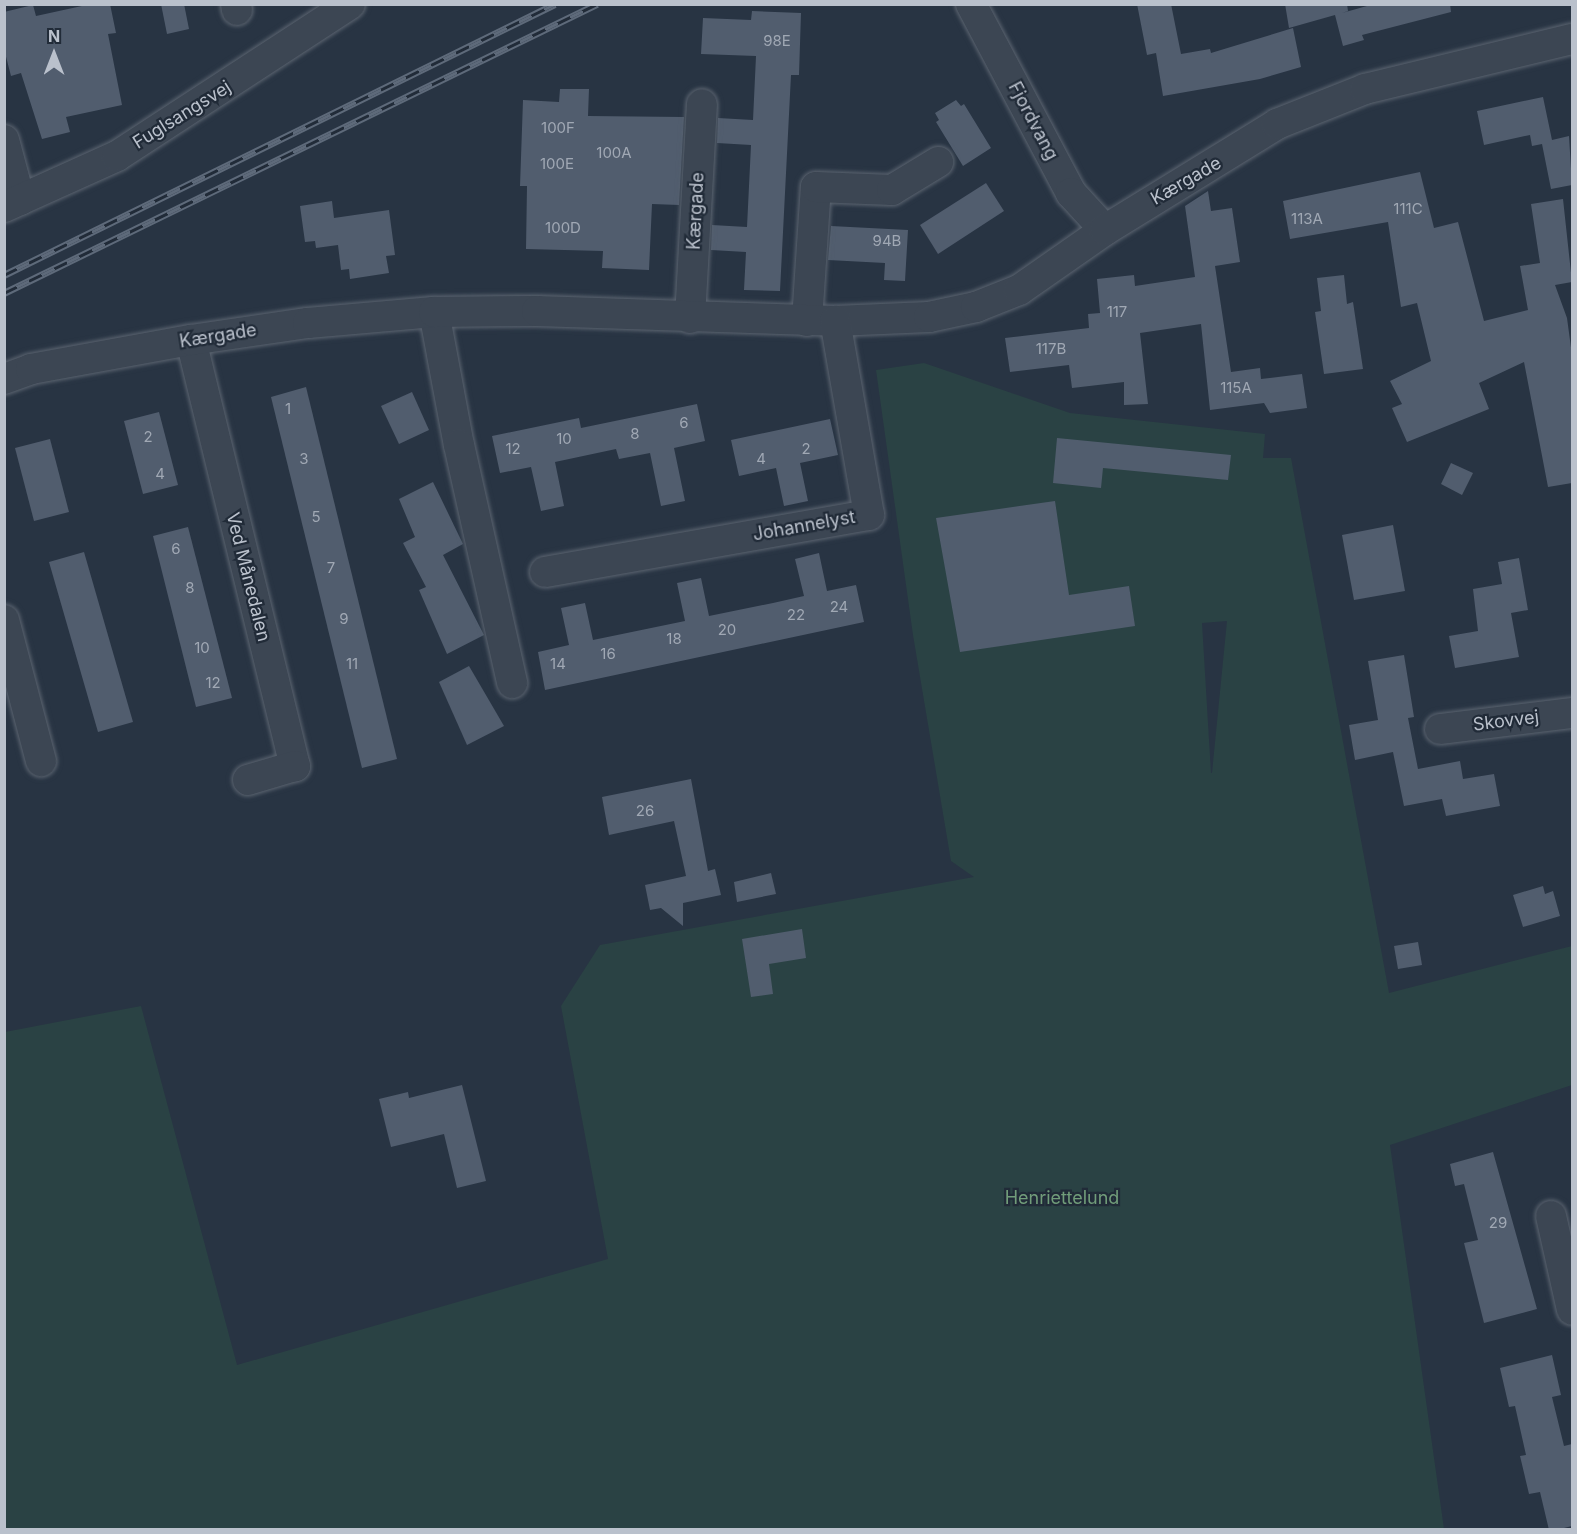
<!DOCTYPE html>
<meta charset="utf-8">
<style>
body{margin:0}
#map{position:relative;width:1577px;height:1534px;overflow:hidden;background:#283443;font-family:Inter,sans-serif}
div>[style]{position:absolute}
.green>*{inset:0;background:#2a4244}
.building>*{inset:0;background:#515d6e}
.roads{filter:drop-shadow(0 0 2px #5b6470) drop-shadow(0 0 2px #5b6470)}
.minor>*{height:30px;margin:-15px;padding:0 15px;transform-origin:15px;border-radius:15px;background:#3c4653}
.rail>*{height:7px;margin-top:-3.5px;transform-origin:0;background:repeating-linear-gradient(90deg,#212b38 0 14px,#5e6a7a 0 28px);box-sizing:border-box;border-block:2px solid #5e6a7a}
span{translate:-50% -50%;white-space:nowrap;text-align:center;line-height:1.15;-webkit-text-stroke:4.5px #212b38;paint-order:stroke}
.number-label{font-size:15px;color:#a0a8b4}
.number-label span{-webkit-text-stroke-width:0}
.street-label{font-size:18px;color:#bac1cc}
.park-label{font-size:18px;color:#719d7a}
.frame{position:absolute;inset:0;border:6px solid #bac1cc;pointer-events:none}
.north{position:absolute;left:24px;top:24px;width:60px;height:60px;-webkit-text-stroke:4px #212b38;paint-order:stroke;rotate:0deg;font-size:16px;font-weight:700;line-height:24px;text-align:center;color:#bac1cc}
.north::after{content:'';display:block;margin:auto;width:21px;height:27px;background:#bac1cc;clip-path:polygon(50% 0,100% 100%,50% 72%,0 100%)}
</style>
<div id="map">
<div class="green">
<i style="clip-path:polygon(evenodd,924px 363px,1070px 413px,1265px 434px,1263px 458px,1291px 458px,1389px 993px,1572px 946px,1572px 1085px,1390px 1145px,1444px 1529px,5px 1530px,5px 1032px,141px 1006px,237px 1365px,608px 1259px,561px 1006px,600px 945px,974px 877px,951px 861px,913px 635px,876px 370px,924px 363px,1227px 621px,1212px 773px,1211px 773px,1202px 623px,1227px 621px)"></i>
</div>
<div class="building">
<i style="clip-path:polygon(91px 4px,110px 4px,116px 33px,108px 34px,122px 105px,66px 117px,70px 132px,42px 139px,21px 73px,11px 76px,4px 49px,4px 12px,33px 5px,36px 16px)"></i>
<i style="clip-path:polygon(161px 4px,184px 4px,189px 29px,167px 34px)"></i>
<i style="clip-path:polygon(1137px 4px,1171px 4px,1181px 54px,1210px 49px,1211px 53px,1293px 28px,1301px 67px,1260px 79px,1163px 96px,1156px 53px,1147px 55px)"></i>
<i style="clip-path:polygon(1285px 4px,1347px 4px,1348px 11px,1342px 13px,1374px 4px,1450px 4px,1451px 12px,1362px 35px,1364px 40px,1343px 46px,1335px 15px,1289px 28px)"></i>
<i style="clip-path:polygon(752px 11px,801px 13px,799px 75px,791px 75px,780px 291px,744px 290px,746px 252px,711px 250px,712px 225px,747px 227px,751px 145px,717px 143px,718px 118px,753px 120px,756px 56px,701px 54px,703px 18px,751px 20px)"></i>
<i style="clip-path:polygon(560px 89px,589px 89px,588px 116px,684px 117px,679px 205px,652px 204px,649px 270px,602px 268px,603px 251px,526px 249px,527px 186px,520px 186px,523px 100px,559px 102px)"></i>
<i style="clip-path:polygon(1543px 97px,1552px 140px,1569px 136px,1572px 185px,1551px 189px,1542px 144px,1532px 146px,1530px 135px,1484px 145px,1477px 111px)"></i>
<i style="clip-path:polygon(956px 100px,961px 106px,964px 104px,991px 148px,963px 166px,936px 122px,939px 120px,935px 113px)"></i>
<i style="clip-path:polygon(1420px 172px,1434px 228px,1458px 222px,1484px 321px,1528px 310px,1520px 266px,1540px 263px,1531px 204px,1563px 199px,1572px 282px,1555px 285px,1567px 318px,1572px 355px,1572px 483px,1548px 487px,1524px 362px,1479px 383px,1489px 409px,1407px 442px,1392px 408px,1402px 404px,1390px 381px,1431px 361px,1417px 303px,1401px 307px,1388px 222px,1290px 239px,1283px 201px)"></i>
<i style="clip-path:polygon(986px 183px,1004px 211px,938px 254px,920px 225px)"></i>
<i style="clip-path:polygon(1208px 191px,1211px 211px,1232px 208px,1240px 262px,1215px 266px,1231px 372px,1260px 368px,1261px 379px,1302px 374px,1307px 408px,1270px 413px,1264px 403px,1210px 410px,1201px 324px,1140px 333px,1148px 404px,1124px 405px,1124px 382px,1072px 388px,1069px 365px,1010px 372px,1005px 338px,1089px 328px,1088px 314px,1100px 313px,1097px 279px,1134px 275px,1135px 286px,1195px 277px,1185px 206px)"></i>
<i style="clip-path:polygon(332px 201px,334px 218px,389px 210px,395px 255px,386px 256px,389px 273px,350px 279px,349px 269px,341px 270px,338px 245px,316px 248px,315px 241px,305px 242px,300px 206px)"></i>
<i style="clip-path:polygon(831px 226px,908px 230px,905px 281px,884px 280px,885px 263px,828px 260px)"></i>
<i style="clip-path:polygon(1344px 275px,1347px 304px,1353px 302px,1363px 369px,1324px 374px,1315px 312px,1321px 311px,1317px 278px)"></i>
<i style="clip-path:polygon(306px 387px,397px 759px,362px 768px,271px 397px)"></i>
<i style="clip-path:polygon(412px 392px,429px 430px,399px 444px,381px 406px)"></i>
<i style="clip-path:polygon(697px 404px,705px 441px,674px 448px,685px 501px,661px 506px,650px 453px,619px 459px,616px 449px,555px 462px,564px 506px,541px 511px,531px 467px,500px 473px,492px 436px,579px 418px,581px 428px)"></i>
<i style="clip-path:polygon(159px 412px,178px 485px,143px 494px,124px 421px)"></i>
<i style="clip-path:polygon(830px 419px,838px 455px,800px 463px,808px 501px,784px 506px,776px 468px,739px 476px,731px 440px)"></i>
<i style="clip-path:polygon(1057px 438px,1231px 455px,1228px 480px,1103px 468px,1101px 488px,1053px 483px)"></i>
<i style="clip-path:polygon(50px 439px,69px 512px,34px 521px,15px 448px)"></i>
<i style="clip-path:polygon(1451px 463px,1473px 473px,1462px 495px,1441px 484px)"></i>
<i style="clip-path:polygon(433px 482px,463px 544px,443px 555px,484px 635px,447px 654px,419px 590px,426px 587px,403px 543px,415px 537px,399px 499px)"></i>
<i style="clip-path:polygon(1055px 501px,1069px 595px,1129px 586px,1135px 626px,960px 652px,936px 518px)"></i>
<i style="clip-path:polygon(1393px 525px,1405px 591px,1354px 600px,1342px 535px)"></i>
<i style="clip-path:polygon(188px 527px,232px 698px,196px 707px,153px 536px)"></i>
<i style="clip-path:polygon(84px 552px,133px 722px,98px 732px,49px 562px)"></i>
<i style="clip-path:polygon(819px 553px,827px 591px,856px 585px,864px 622px,545px 690px,538px 652px,569px 645px,561px 608px,585px 603px,593px 640px,685px 621px,677px 583px,701px 578px,709px 616px,773px 603px,804px 596px,795px 559px)"></i>
<i style="clip-path:polygon(1519px 558px,1528px 610px,1511px 613px,1519px 657px,1455px 668px,1449px 636px,1478px 631px,1473px 589px,1502px 584px,1498px 562px)"></i>
<i style="clip-path:polygon(1404px 655px,1414px 717px,1408px 718px,1418px 769px,1460px 761px,1463px 779px,1494px 774px,1500px 806px,1446px 816px,1442px 799px,1404px 806px,1393px 752px,1355px 760px,1349px 725px,1378px 720px,1368px 661px)"></i>
<i style="clip-path:polygon(469px 666px,504px 726px,467px 745px,439px 682px)"></i>
<i style="clip-path:polygon(691px 779px,708px 871px,715px 869px,721px 895px,683px 903px,683px 926px,661px 908px,650px 910px,645px 885px,686px 876px,674px 821px,609px 835px,602px 797px)"></i>
<i style="clip-path:polygon(771px 873px,776px 894px,737px 902px,734px 882px)"></i>
<i style="clip-path:polygon(1543px 886px,1545px 894px,1553px 891px,1560px 916px,1523px 927px,1513px 895px)"></i>
<i style="clip-path:polygon(802px 929px,806px 958px,769px 964px,773px 994px,751px 997px,742px 939px)"></i>
<i style="clip-path:polygon(1418px 942px,1422px 965px,1398px 969px,1394px 946px)"></i>
<i style="clip-path:polygon(462px 1085px,486px 1181px,457px 1188px,444px 1134px,391px 1147px,379px 1099px,408px 1092px,409px 1098px)"></i>
<i style="clip-path:polygon(1493px 1152px,1537px 1309px,1484px 1323px,1464px 1243px,1478px 1240px,1464px 1184px,1455px 1186px,1450px 1164px)"></i>
<i style="clip-path:polygon(1552px 1355px,1561px 1395px,1552px 1397px,1564px 1446px,1572px 1444px,1572px 1526px,1556px 1530px,1549px 1530px,1540px 1492px,1529px 1494px,1520px 1456px,1526px 1455px,1515px 1406px,1509px 1407px,1500px 1368px)"></i>
</div>
<div class="roads">
<div class="minor">
<i style="left:236px;top:4px;width:6px;rotate:81deg"></i>
<i style="left:971px;top:4px;width:214px;rotate:62.1deg"></i>
<i style="left:1071px;top:193px;width:50px;rotate:47.4deg"></i>
<i style="left:4px;top:140px;width:62px;rotate:75.1deg"></i>
<i style="left:4px;top:207px;width:124px;rotate:-24.3deg"></i>
<i style="left:117px;top:156px;width:278px;rotate:-33.1deg"></i>
<i style="left:434px;top:312px;width:135px;rotate:79.4deg"></i>
<i style="left:459px;top:445px;width:244px;rotate:77.4deg"></i>
<i style="left:690px;top:318px;width:214px;rotate:-86.8deg"></i>
<i style="left:807px;top:321px;width:134px;rotate:-86.2deg"></i>
<i style="left:816px;top:187px;width:76px;rotate:2.3deg"></i>
<i style="left:892px;top:190px;width:54px;rotate:-31.3deg"></i>
<i style="left:191px;top:340px;width:439px;rotate:76.3deg"></i>
<i style="left:295px;top:766px;width:49px;rotate:163.4deg"></i>
<i style="left:4px;top:379px;width:29px;rotate:-20deg"></i>
<i style="left:31px;top:369px;width:163px;rotate:-10.3deg"></i>
<i style="left:191px;top:340px;width:118px;rotate:-8.3deg"></i>
<i style="left:308px;top:323px;width:126px;rotate:-5deg"></i>
<i style="left:434px;top:312px;width:103px;rotate:-0.6deg"></i>
<i style="left:537px;top:311px;width:298px;rotate:1.9deg"></i>
<i style="left:835px;top:321px;width:94px;rotate:-2.4deg"></i>
<i style="left:929px;top:317px;width:48px;rotate:-12deg"></i>
<i style="left:976px;top:307px;width:46px;rotate:-21.6deg"></i>
<i style="left:1019px;top:290px;width:105px;rotate:-34.9deg"></i>
<i style="left:1105px;top:230px;width:202px;rotate:-31.6deg"></i>
<i style="left:1277px;top:124px;width:95px;rotate:-21.7deg"></i>
<i style="left:1365px;top:89px;width:213px;rotate:-13.6deg"></i>
<i style="left:545px;top:572px;width:329px;rotate:-10deg"></i>
<i style="left:869px;top:515px;width:197px;rotate:-99.9deg"></i>
<i style="left:4px;top:620px;width:146px;rotate:75.3deg"></i>
<i style="left:1440px;top:729px;width:133px;rotate:-6.9deg"></i>
<i style="left:1551px;top:1216px;width:96px;rotate:77.4deg"></i>
</div>
</div>
<div class="rail">
<i style="left:4px;top:275px;width:614px;rotate:-26.19deg"></i>
<i style="left:4px;top:293px;width:660px;rotate:-25.98deg"></i>
</div>
<div class="number-label">
<span style="left:777px;top:41px">98E</span>
<span style="left:558px;top:128px">100F</span>
<span style="left:614px;top:153px">100A</span>
<span style="left:557px;top:164px">100E</span>
<span style="left:1408px;top:209px">111C</span>
<span style="left:1307px;top:219px">113A</span>
<span style="left:563px;top:228px">100D</span>
<span style="left:887px;top:241px">94B</span>
<span style="left:1117px;top:312px">117</span>
<span style="left:1051px;top:349px">117B</span>
<span style="left:1236px;top:388px">115A</span>
<span style="left:288px;top:409px">1</span>
<span style="left:684px;top:423px">6</span>
<span style="left:635px;top:434px">8</span>
<span style="left:148px;top:437px">2</span>
<span style="left:564px;top:439px">10</span>
<span style="left:513px;top:449px">12</span>
<span style="left:806px;top:449px">2</span>
<span style="left:304px;top:459px">3</span>
<span style="left:761px;top:459px">4</span>
<span style="left:160px;top:474px">4</span>
<span style="left:316px;top:517px">5</span>
<span style="left:176px;top:549px">6</span>
<span style="left:331px;top:568px">7</span>
<span style="left:190px;top:588px">8</span>
<span style="left:839px;top:607px">24</span>
<span style="left:796px;top:615px">22</span>
<span style="left:344px;top:619px">9</span>
<span style="left:727px;top:630px">20</span>
<span style="left:674px;top:639px">18</span>
<span style="left:202px;top:648px">10</span>
<span style="left:608px;top:654px">16</span>
<span style="left:352px;top:664px">11</span>
<span style="left:558px;top:664px">14</span>
<span style="left:213px;top:683px">12</span>
<span style="left:645px;top:811px">26</span>
<span style="left:1498px;top:1223px">29</span>
</div>
<div class="street-label">
<span style="left:182px;top:115px;rotate:-32deg">Fuglsangsvej</span>
<span style="left:1033px;top:121px;rotate:62deg">Fjordvang</span>
<span style="left:1186px;top:181px;rotate:-30deg">Kærgade</span>
<span style="left:696px;top:211px;rotate:-87deg">Kærgade</span>
<span style="left:218px;top:336px;rotate:-9deg">Kærgade</span>
<span style="left:804px;top:526px;rotate:-10deg">Johannelyst</span>
<span style="left:248px;top:577px;rotate:76deg">Ved Månedalen</span>
<span style="left:1506px;top:721px;rotate:-7deg">Skovvej</span>
</div>
<div class="park-label">
<span style="left:1062px;top:1198px">Henriettelund</span>
</div>
<div class="frame"></div>
<div class="north">N</div>
</div>
